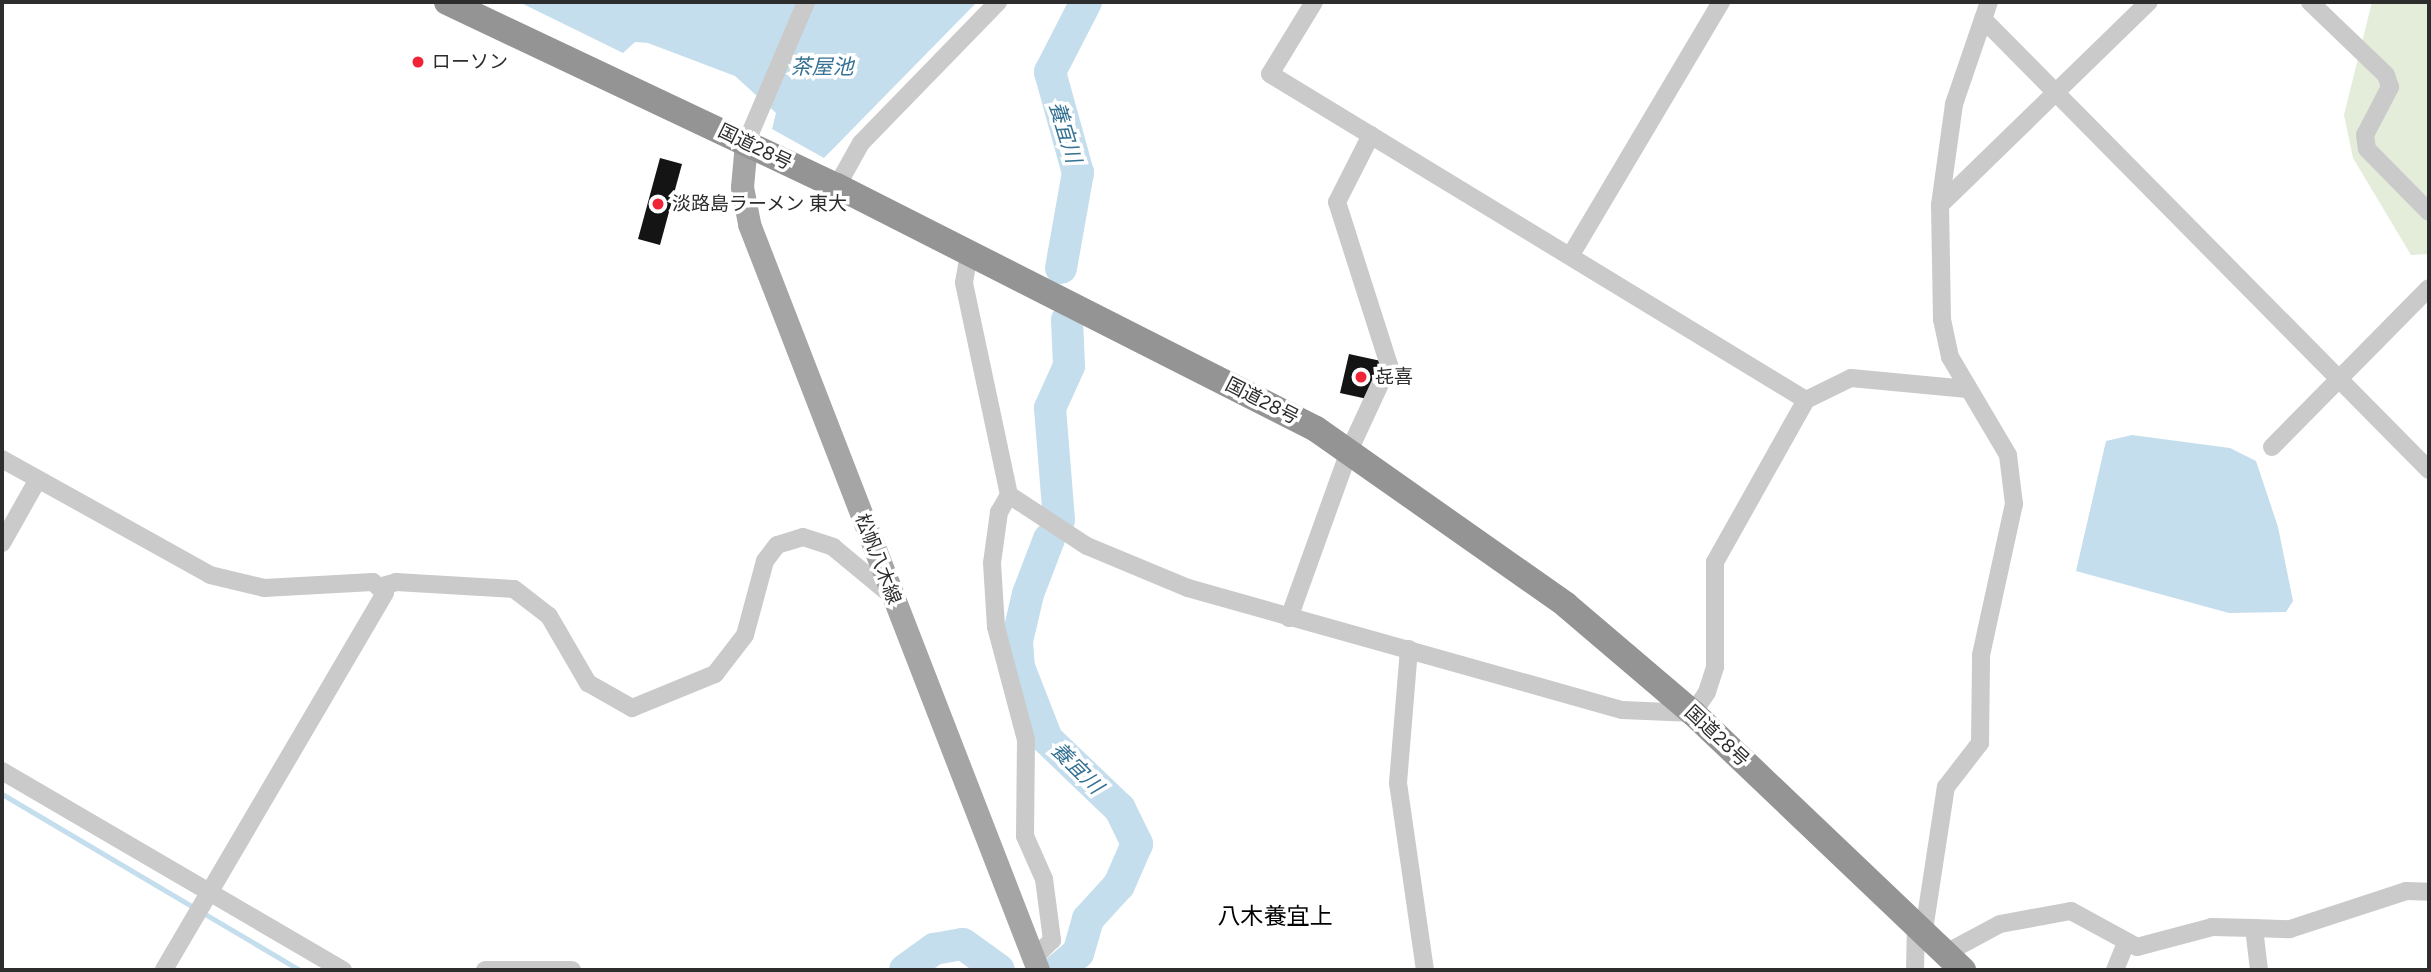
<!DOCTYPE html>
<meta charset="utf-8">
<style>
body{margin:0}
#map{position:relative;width:2431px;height:972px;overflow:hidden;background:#fff;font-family:Figtree,"Noto Sans JP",sans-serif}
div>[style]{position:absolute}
.green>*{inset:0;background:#e4ecda}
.water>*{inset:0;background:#c4deed}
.stream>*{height:5px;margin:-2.5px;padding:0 2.5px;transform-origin:2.5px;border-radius:2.5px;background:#c4deed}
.river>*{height:32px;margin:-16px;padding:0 16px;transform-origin:16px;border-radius:16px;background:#c4deed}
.building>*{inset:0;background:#141414}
.minor>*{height:18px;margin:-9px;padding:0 9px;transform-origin:9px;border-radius:9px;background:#cacaca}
.major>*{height:23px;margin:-11.5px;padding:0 11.5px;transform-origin:11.5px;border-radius:11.5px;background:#a5a5a5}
.highway>*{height:26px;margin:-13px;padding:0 13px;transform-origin:13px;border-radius:13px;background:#949494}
.dots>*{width:19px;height:19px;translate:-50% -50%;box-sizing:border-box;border:4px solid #fff;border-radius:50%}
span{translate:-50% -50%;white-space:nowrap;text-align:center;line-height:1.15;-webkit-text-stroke:7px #fff;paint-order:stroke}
.poi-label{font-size:19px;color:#2d2d2d}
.left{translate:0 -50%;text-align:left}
.street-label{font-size:19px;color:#2d2d2d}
.water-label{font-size:21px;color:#367294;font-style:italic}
.quarter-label{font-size:23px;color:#000}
.frame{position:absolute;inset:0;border:4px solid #2d2d2d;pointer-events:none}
</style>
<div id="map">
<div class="green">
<i style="clip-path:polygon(2372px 2px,2429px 2px,2429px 254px,2411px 255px,2353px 158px,2344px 115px)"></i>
</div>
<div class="water">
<i style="clip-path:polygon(519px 2px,977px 2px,824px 158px,772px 129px,776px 113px,735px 76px,648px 43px,635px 42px,623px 53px)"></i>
<i style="clip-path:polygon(2132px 435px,2230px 448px,2256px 461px,2278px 527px,2293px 601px,2286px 612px,2229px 613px,2076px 571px,2106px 441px)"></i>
</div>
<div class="stream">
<i style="left:2px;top:794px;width:346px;rotate:30.6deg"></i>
</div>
<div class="river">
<i style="left:1061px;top:268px;width:97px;rotate:-79.9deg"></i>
<i style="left:1078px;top:173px;width:105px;rotate:-105.5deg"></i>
<i style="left:1050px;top:72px;width:79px;rotate:-62.8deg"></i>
<i style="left:1059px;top:520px;width:112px;rotate:-94.6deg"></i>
<i style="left:1050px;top:408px;width:46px;rotate:-65.7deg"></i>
<i style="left:1069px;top:366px;width:46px;rotate:-92.5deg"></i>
<i style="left:1049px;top:539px;width:59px;rotate:110.9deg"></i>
<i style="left:1028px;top:594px;width:48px;rotate:103.2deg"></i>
<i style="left:1017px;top:641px;width:26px;rotate:86deg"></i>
<i style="left:1019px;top:667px;width:77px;rotate:68.7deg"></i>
<i style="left:1047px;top:739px;width:101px;rotate:43.8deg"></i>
<i style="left:1120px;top:809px;width:39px;rotate:64deg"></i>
<i style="left:1137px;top:844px;width:45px;rotate:113.7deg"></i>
<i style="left:1119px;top:885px;width:46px;rotate:132.4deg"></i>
<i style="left:1088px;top:919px;width:35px;rotate:106deg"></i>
<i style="left:1078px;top:953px;width:26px;rotate:140deg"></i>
<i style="left:905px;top:970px;width:36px;rotate:-36deg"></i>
<i style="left:934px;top:949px;width:29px;rotate:-10deg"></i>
<i style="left:963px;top:944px;width:44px;rotate:35.8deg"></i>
</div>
<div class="building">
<i style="clip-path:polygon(660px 158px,682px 164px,660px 245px,638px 239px)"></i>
<i style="clip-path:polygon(1349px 354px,1381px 361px,1372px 400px,1340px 393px)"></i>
</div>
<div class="minor">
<i style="left:1314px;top:2px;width:84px;rotate:121.4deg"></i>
<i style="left:1270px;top:74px;width:627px;rotate:31.31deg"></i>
<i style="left:2310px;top:2px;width:105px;rotate:43.8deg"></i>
<i style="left:2386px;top:75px;width:13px;rotate:72deg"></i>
<i style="left:2390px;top:87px;width:54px;rotate:117.5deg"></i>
<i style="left:2365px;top:135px;width:14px;rotate:82deg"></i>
<i style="left:2367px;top:149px;width:88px;rotate:45.5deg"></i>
<i style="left:1983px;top:19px;width:634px;rotate:45.32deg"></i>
<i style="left:746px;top:143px;width:153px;rotate:-66.9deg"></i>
<i style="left:837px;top:186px;width:49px;rotate:-60.8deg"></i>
<i style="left:861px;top:143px;width:197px;rotate:-45.8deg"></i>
<i style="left:1940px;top:205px;width:291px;rotate:-44.2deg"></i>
<i style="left:1572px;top:253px;width:292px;rotate:-59.3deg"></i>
<i style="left:969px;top:254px;width:29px;rotate:100deg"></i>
<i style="left:964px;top:283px;width:217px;rotate:78deg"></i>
<i style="left:1009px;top:495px;width:93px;rotate:33.2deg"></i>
<i style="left:1087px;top:546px;width:109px;rotate:22.6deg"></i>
<i style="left:1188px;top:588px;width:451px;rotate:15.7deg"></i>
<i style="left:1622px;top:710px;width:71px;rotate:2.4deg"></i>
<i style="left:1693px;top:713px;width:25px;rotate:-56deg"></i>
<i style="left:1707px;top:692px;width:26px;rotate:-72deg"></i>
<i style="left:1715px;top:667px;width:105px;rotate:-90deg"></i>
<i style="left:1715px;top:562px;width:186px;rotate:-60.7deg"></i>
<i style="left:1806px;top:400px;width:50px;rotate:-26.1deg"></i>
<i style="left:1851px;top:378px;width:117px;rotate:5.4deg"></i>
<i style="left:2272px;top:447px;width:223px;rotate:-45.4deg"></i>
<i style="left:2px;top:459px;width:238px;rotate:29.1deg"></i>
<i style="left:210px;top:575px;width:56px;rotate:13.5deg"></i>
<i style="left:264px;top:588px;width:109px;rotate:-3.2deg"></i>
<i style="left:373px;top:582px;width:16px;rotate:43deg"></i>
<i style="left:385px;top:593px;width:437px;rotate:120.4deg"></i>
<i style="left:1009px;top:495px;width:20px;rotate:120deg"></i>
<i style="left:999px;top:512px;width:51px;rotate:97.8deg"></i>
<i style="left:992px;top:563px;width:64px;rotate:86.4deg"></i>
<i style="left:996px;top:627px;width:117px;rotate:75.1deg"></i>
<i style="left:1026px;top:740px;width:96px;rotate:90.6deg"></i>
<i style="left:1025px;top:836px;width:47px;rotate:66.2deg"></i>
<i style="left:1044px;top:879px;width:62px;rotate:82.5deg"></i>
<i style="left:1052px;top:940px;width:27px;rotate:135deg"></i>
<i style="left:2px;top:543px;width:73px;rotate:-60.6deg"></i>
<i style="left:379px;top:587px;width:18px;rotate:-16deg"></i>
<i style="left:396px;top:582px;width:118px;rotate:3.4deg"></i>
<i style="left:514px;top:589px;width:44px;rotate:37.6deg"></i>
<i style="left:549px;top:616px;width:78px;rotate:59.8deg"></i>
<i style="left:588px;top:683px;width:51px;rotate:29.6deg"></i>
<i style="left:632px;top:708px;width:90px;rotate:-22.3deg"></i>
<i style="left:715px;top:674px;width:49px;rotate:-52.4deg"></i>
<i style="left:745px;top:635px;width:77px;rotate:-74.9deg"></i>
<i style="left:765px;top:561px;width:20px;rotate:-53deg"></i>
<i style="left:777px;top:545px;width:27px;rotate:-17deg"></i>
<i style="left:803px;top:537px;width:32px;rotate:18deg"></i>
<i style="left:833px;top:547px;width:77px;rotate:39.7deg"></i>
<i style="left:1289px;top:618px;width:177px;rotate:-70.2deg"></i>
<i style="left:1349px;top:451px;width:95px;rotate:-65.1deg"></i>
<i style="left:1389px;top:365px;width:171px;rotate:-107.7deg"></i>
<i style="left:1337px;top:202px;width:75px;rotate:-63.1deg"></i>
<i style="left:1409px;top:649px;width:134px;rotate:94.7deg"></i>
<i style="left:1398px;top:783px;width:189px;rotate:81.8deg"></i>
<i style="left:2px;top:771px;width:395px;rotate:30.3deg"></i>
<i style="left:2254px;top:928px;width:36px;rotate:2deg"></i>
<i style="left:2290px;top:929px;width:122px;rotate:-18.1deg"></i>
<i style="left:2406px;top:891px;width:23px;rotate:2deg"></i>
<i style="left:1924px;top:930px;width:145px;rotate:-81.3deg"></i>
<i style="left:1946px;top:787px;width:56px;rotate:-52.3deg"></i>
<i style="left:1980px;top:743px;width:88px;rotate:-89.3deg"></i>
<i style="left:1981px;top:655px;width:155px;rotate:-77.7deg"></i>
<i style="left:2014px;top:504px;width:49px;rotate:-97deg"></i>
<i style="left:2008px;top:455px;width:114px;rotate:-120.6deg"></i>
<i style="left:1950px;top:357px;width:39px;rotate:-102deg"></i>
<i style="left:1942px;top:319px;width:114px;rotate:-91deg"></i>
<i style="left:1940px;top:205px;width:102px;rotate:-82.1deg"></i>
<i style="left:1954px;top:104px;width:108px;rotate:-71.1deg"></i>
<i style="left:1946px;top:953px;width:61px;rotate:-28.2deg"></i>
<i style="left:2000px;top:924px;width:72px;rotate:-10.4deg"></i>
<i style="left:2071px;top:911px;width:75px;rotate:28.6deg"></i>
<i style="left:2137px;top:947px;width:78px;rotate:-14.9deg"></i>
<i style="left:2212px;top:927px;width:42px;rotate:1.4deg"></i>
<i style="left:2254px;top:928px;width:42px;rotate:83.2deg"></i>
<i style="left:485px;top:970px;width:87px"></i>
<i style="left:1915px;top:970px;width:49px;rotate:-88.8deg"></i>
<i style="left:2115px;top:970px;width:29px;rotate:-68deg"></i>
</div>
<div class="major">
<i style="left:746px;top:143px;width:44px;rotate:95.2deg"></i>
<i style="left:742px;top:187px;width:38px;rotate:79deg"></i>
<i style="left:749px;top:224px;width:800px;rotate:68.82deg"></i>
</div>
<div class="highway">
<i style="left:447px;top:2px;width:431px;rotate:25.3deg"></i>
<i style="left:837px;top:186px;width:537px;rotate:26.9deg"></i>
<i style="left:1316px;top:429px;width:306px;rotate:35.1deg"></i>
<i style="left:1566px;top:605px;width:167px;rotate:40.4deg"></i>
<i style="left:1693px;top:713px;width:373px;rotate:43.6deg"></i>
</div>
<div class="dots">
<i style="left:418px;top:62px;background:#f12336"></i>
<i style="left:658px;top:204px;background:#f12336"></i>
<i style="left:1361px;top:377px;background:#f12336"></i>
</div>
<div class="poi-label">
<span class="left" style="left:432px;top:62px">ローソン</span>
<span class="left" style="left:672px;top:204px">淡路島ラーメン 東大</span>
<span class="left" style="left:1375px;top:377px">㐂喜</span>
</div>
<div class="street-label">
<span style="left:755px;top:147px;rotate:26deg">国道28号</span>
<span style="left:1262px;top:401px;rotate:27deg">国道28号</span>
<span style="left:878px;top:559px;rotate:69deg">松帆八木線</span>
<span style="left:1717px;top:736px;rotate:43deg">国道28号</span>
</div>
<div class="water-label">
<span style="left:822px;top:67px">茶屋池</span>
<span style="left:1065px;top:132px;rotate:73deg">養宜川</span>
<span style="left:1077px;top:768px;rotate:45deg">養宜川</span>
</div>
<div class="quarter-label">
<span style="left:1275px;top:916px">八木養宜上</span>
</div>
<div class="frame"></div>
</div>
